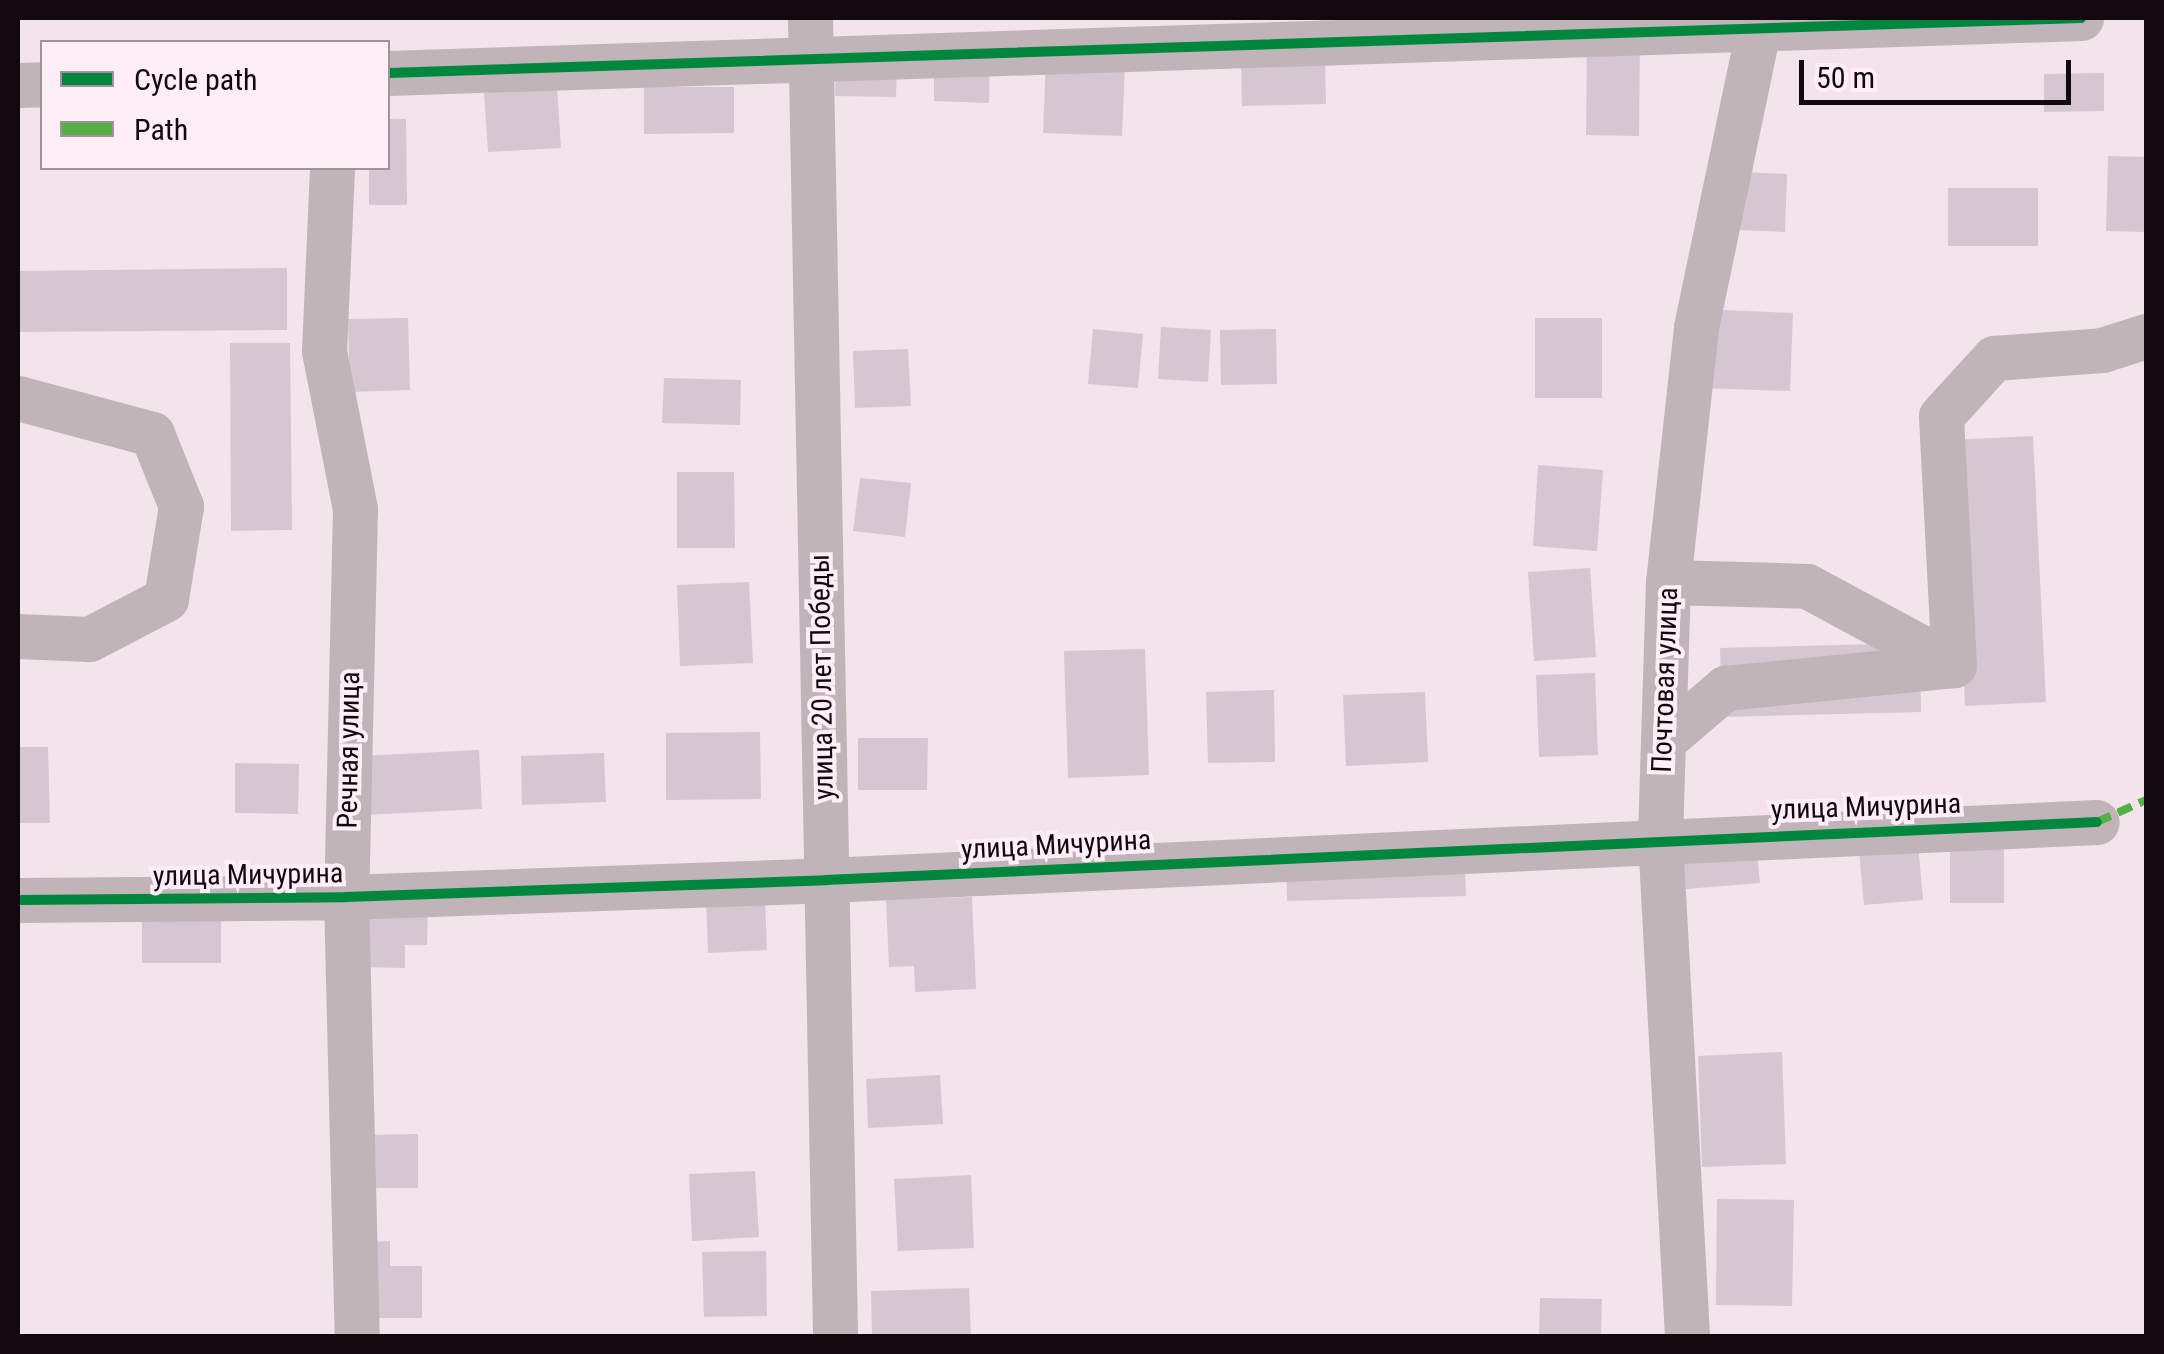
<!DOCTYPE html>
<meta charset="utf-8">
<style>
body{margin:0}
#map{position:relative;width:2164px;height:1354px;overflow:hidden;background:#f3e3eb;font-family:"Roboto Condensed",sans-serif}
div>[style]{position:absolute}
.building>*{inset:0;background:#d5c6d2}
.minor>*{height:45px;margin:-22.5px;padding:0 22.5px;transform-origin:22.5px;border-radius:22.5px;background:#c0b4b8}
.quiet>*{height:8px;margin-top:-4px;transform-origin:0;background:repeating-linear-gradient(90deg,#54b044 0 15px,transparent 0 23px)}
.cycleway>*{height:10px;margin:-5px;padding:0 5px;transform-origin:5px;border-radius:5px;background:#00873e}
span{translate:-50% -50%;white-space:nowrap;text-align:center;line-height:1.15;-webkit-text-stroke:8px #ffeef7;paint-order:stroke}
.street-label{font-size:28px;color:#12090f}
.frame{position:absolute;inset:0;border:20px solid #12090f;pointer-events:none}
.legend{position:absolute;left:40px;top:40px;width:350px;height:130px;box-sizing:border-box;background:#ffeef7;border:2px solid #a0929a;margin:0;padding:12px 18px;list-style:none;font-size:30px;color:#12090f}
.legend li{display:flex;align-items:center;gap:20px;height:50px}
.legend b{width:50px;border:2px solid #a0929a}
.scale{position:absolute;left:1799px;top:60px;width:272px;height:45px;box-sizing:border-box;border:5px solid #12090f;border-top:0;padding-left:12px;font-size:30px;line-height:35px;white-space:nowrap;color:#12090f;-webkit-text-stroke:8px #ffeef7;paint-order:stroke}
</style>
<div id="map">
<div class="building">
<i style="clip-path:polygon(1587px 36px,1640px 36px,1639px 136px,1586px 135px)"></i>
<i style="clip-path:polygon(836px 58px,897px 59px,896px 97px,835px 96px)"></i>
<i style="clip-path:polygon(1325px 58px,1326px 104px,1242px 106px,1241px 60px)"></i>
<i style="clip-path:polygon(1046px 59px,1125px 62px,1122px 136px,1043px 133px)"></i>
<i style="clip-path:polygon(934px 61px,990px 62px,989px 103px,934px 101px)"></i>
<i style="clip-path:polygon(2104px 73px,2104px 111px,2044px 112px,2044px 74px)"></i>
<i style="clip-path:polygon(644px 87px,734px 87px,734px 133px,644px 134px)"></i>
<i style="clip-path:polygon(557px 88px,561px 148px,488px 152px,484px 92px)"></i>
<i style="clip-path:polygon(388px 119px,406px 119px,407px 205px,369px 205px,369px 168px,388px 168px)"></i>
<i style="clip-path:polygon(2108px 156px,2146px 157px,2144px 232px,2106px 231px)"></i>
<i style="clip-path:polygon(1718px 171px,1787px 174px,1785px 232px,1716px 229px)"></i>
<i style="clip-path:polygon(1948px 188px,2038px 188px,2038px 246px,1948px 246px)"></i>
<i style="clip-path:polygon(287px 268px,287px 330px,18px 332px,18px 271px)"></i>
<i style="clip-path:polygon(1701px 309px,1793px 313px,1790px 391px,1698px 388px)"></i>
<i style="clip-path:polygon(408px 318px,410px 390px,350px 392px,348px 319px)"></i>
<i style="clip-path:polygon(1535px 318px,1602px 318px,1602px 398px,1535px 398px)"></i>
<i style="clip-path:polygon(1161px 327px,1211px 330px,1208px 382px,1158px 379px)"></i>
<i style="clip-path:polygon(1093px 329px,1143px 334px,1138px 388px,1088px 384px)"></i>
<i style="clip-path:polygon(1276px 329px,1277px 384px,1221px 385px,1220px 330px)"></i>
<i style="clip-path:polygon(230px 343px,290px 343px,292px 530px,231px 531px)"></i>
<i style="clip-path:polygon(908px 349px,911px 406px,855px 408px,853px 351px)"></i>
<i style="clip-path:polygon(664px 378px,741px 380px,740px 425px,662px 423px)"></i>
<i style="clip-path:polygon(2033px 436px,2046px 702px,1965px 706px,1952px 440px)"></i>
<i style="clip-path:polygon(1538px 465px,1603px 470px,1597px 551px,1533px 546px)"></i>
<i style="clip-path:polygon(677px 472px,734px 472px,735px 548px,677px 548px)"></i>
<i style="clip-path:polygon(860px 478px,911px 483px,905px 537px,853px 531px)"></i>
<i style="clip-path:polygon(1590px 568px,1596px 657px,1534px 661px,1528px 572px)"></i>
<i style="clip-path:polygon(749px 582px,753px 663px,680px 666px,677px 585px)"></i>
<i style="clip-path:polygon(1920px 643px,1921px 712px,1722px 717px,1720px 648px)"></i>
<i style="clip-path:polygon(1145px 649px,1149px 775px,1068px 778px,1064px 651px)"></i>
<i style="clip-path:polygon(1595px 673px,1598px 755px,1539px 757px,1536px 675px)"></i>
<i style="clip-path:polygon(1274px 690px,1275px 762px,1208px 763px,1206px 692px)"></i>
<i style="clip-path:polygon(1425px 692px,1428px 762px,1346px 766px,1343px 695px)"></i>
<i style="clip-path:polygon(760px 732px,761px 799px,666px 800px,666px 733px)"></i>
<i style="clip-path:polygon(858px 738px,928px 738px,927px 790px,858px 790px)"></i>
<i style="clip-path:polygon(18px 747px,48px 747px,50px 823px,18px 823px)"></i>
<i style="clip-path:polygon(479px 750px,482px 809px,364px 815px,361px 756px)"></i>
<i style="clip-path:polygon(604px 753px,606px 802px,522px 805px,521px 756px)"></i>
<i style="clip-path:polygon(235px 763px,299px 764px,298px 814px,235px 813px)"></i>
<i style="clip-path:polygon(1950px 831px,2004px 831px,2004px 903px,1950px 903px)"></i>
<i style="clip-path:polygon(1917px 833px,1923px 900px,1864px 905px,1858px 839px)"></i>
<i style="clip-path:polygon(1756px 846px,1760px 883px,1686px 889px,1683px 852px)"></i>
<i style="clip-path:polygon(1464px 849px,1466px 896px,1287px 901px,1286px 854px)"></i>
<i style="clip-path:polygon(972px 897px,976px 989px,915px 992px,914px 966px,889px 967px,886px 900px)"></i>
<i style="clip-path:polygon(765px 899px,767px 950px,708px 953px,706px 901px)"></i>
<i style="clip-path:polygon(356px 901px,428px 901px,427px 945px,405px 945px,405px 968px,356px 967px)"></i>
<i style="clip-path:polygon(221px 914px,221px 963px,142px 963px,142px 915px)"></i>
<i style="clip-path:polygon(1782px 1052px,1786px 1164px,1702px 1167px,1698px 1056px)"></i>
<i style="clip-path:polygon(940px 1075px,943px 1124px,868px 1128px,866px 1079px)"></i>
<i style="clip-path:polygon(418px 1134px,418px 1188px,362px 1188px,361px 1135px)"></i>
<i style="clip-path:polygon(755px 1171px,759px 1237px,692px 1241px,689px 1174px)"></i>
<i style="clip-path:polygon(971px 1175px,974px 1248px,898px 1251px,894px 1179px)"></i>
<i style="clip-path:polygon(1717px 1199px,1794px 1200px,1792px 1306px,1716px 1305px)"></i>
<i style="clip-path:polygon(390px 1241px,390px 1266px,422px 1266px,422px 1318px,365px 1318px,364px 1242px)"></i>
<i style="clip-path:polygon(766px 1251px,767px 1316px,704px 1317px,702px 1252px)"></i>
<i style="clip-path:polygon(969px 1288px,971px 1336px,872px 1336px,871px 1291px)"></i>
<i style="clip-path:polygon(1540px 1298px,1602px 1299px,1601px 1336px,1539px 1336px)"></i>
</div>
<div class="minor">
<i style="left:810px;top:18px;width:1318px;rotate:88.91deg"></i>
<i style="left:388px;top:73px;width:1694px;rotate:-1.86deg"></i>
<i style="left:18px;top:85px;width:24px;rotate:-2deg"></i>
<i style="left:332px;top:168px;width:183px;rotate:92.5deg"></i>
<i style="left:324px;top:351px;width:161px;rotate:78.9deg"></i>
<i style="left:355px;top:509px;width:388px;rotate:91.3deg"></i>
<i style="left:346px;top:897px;width:439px;rotate:88.6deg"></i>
<i style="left:18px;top:398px;width:139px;rotate:15deg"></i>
<i style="left:152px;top:434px;width:78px;rotate:68.1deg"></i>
<i style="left:181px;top:506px;width:94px;rotate:99.2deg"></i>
<i style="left:166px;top:599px;width:87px;rotate:152.5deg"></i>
<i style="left:89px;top:639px;width:71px;rotate:-177.6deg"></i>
<i style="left:1668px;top:582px;width:139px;rotate:1.6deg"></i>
<i style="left:1807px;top:586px;width:167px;rotate:28.3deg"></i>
<i style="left:1663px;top:741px;width:82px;rotate:-40.5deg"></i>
<i style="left:1725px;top:688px;width:230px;rotate:-5.7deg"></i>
<i style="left:1954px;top:665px;width:249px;rotate:-93deg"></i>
<i style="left:1941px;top:416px;width:79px;rotate:-47.6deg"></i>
<i style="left:1994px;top:358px;width:108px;rotate:-4.2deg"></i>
<i style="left:2102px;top:350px;width:46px;rotate:-17.7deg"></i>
<i style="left:18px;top:900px;width:328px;rotate:-0.5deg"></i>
<i style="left:346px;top:897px;width:480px;rotate:-2deg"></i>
<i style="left:826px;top:880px;width:1272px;rotate:-2.61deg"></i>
<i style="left:1687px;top:1336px;width:500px;rotate:-93.1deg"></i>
<i style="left:1660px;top:837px;width:255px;rotate:-88.2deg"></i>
<i style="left:1668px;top:582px;width:257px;rotate:-83.7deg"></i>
<i style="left:1696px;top:327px;width:302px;rotate:-78.2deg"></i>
</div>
<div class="quiet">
<i style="left:2097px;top:822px;width:54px;rotate:-24.2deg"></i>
</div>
<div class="cycleway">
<i style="left:388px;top:73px;width:1694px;rotate:-1.86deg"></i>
<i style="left:18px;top:900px;width:328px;rotate:-0.5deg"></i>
<i style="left:346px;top:897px;width:480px;rotate:-2deg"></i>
<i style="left:826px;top:880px;width:1272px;rotate:-2.61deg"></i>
</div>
<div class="street-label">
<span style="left:822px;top:677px;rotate:-91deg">улица 20 лет Победы</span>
<span style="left:1665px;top:680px;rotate:-88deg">Почтовая улица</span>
<span style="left:349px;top:750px;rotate:-89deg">Речная улица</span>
<span style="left:1866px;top:807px;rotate:-2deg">улица Мичурина</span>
<span style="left:1056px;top:845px;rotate:-3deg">улица Мичурина</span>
<span style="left:248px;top:875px;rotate:-1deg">улица Мичурина</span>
</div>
<div class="frame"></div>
<ul class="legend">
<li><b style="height:12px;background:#00873e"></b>Cycle path</li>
<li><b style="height:12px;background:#54b044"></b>Path</li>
</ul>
<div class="scale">50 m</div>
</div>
